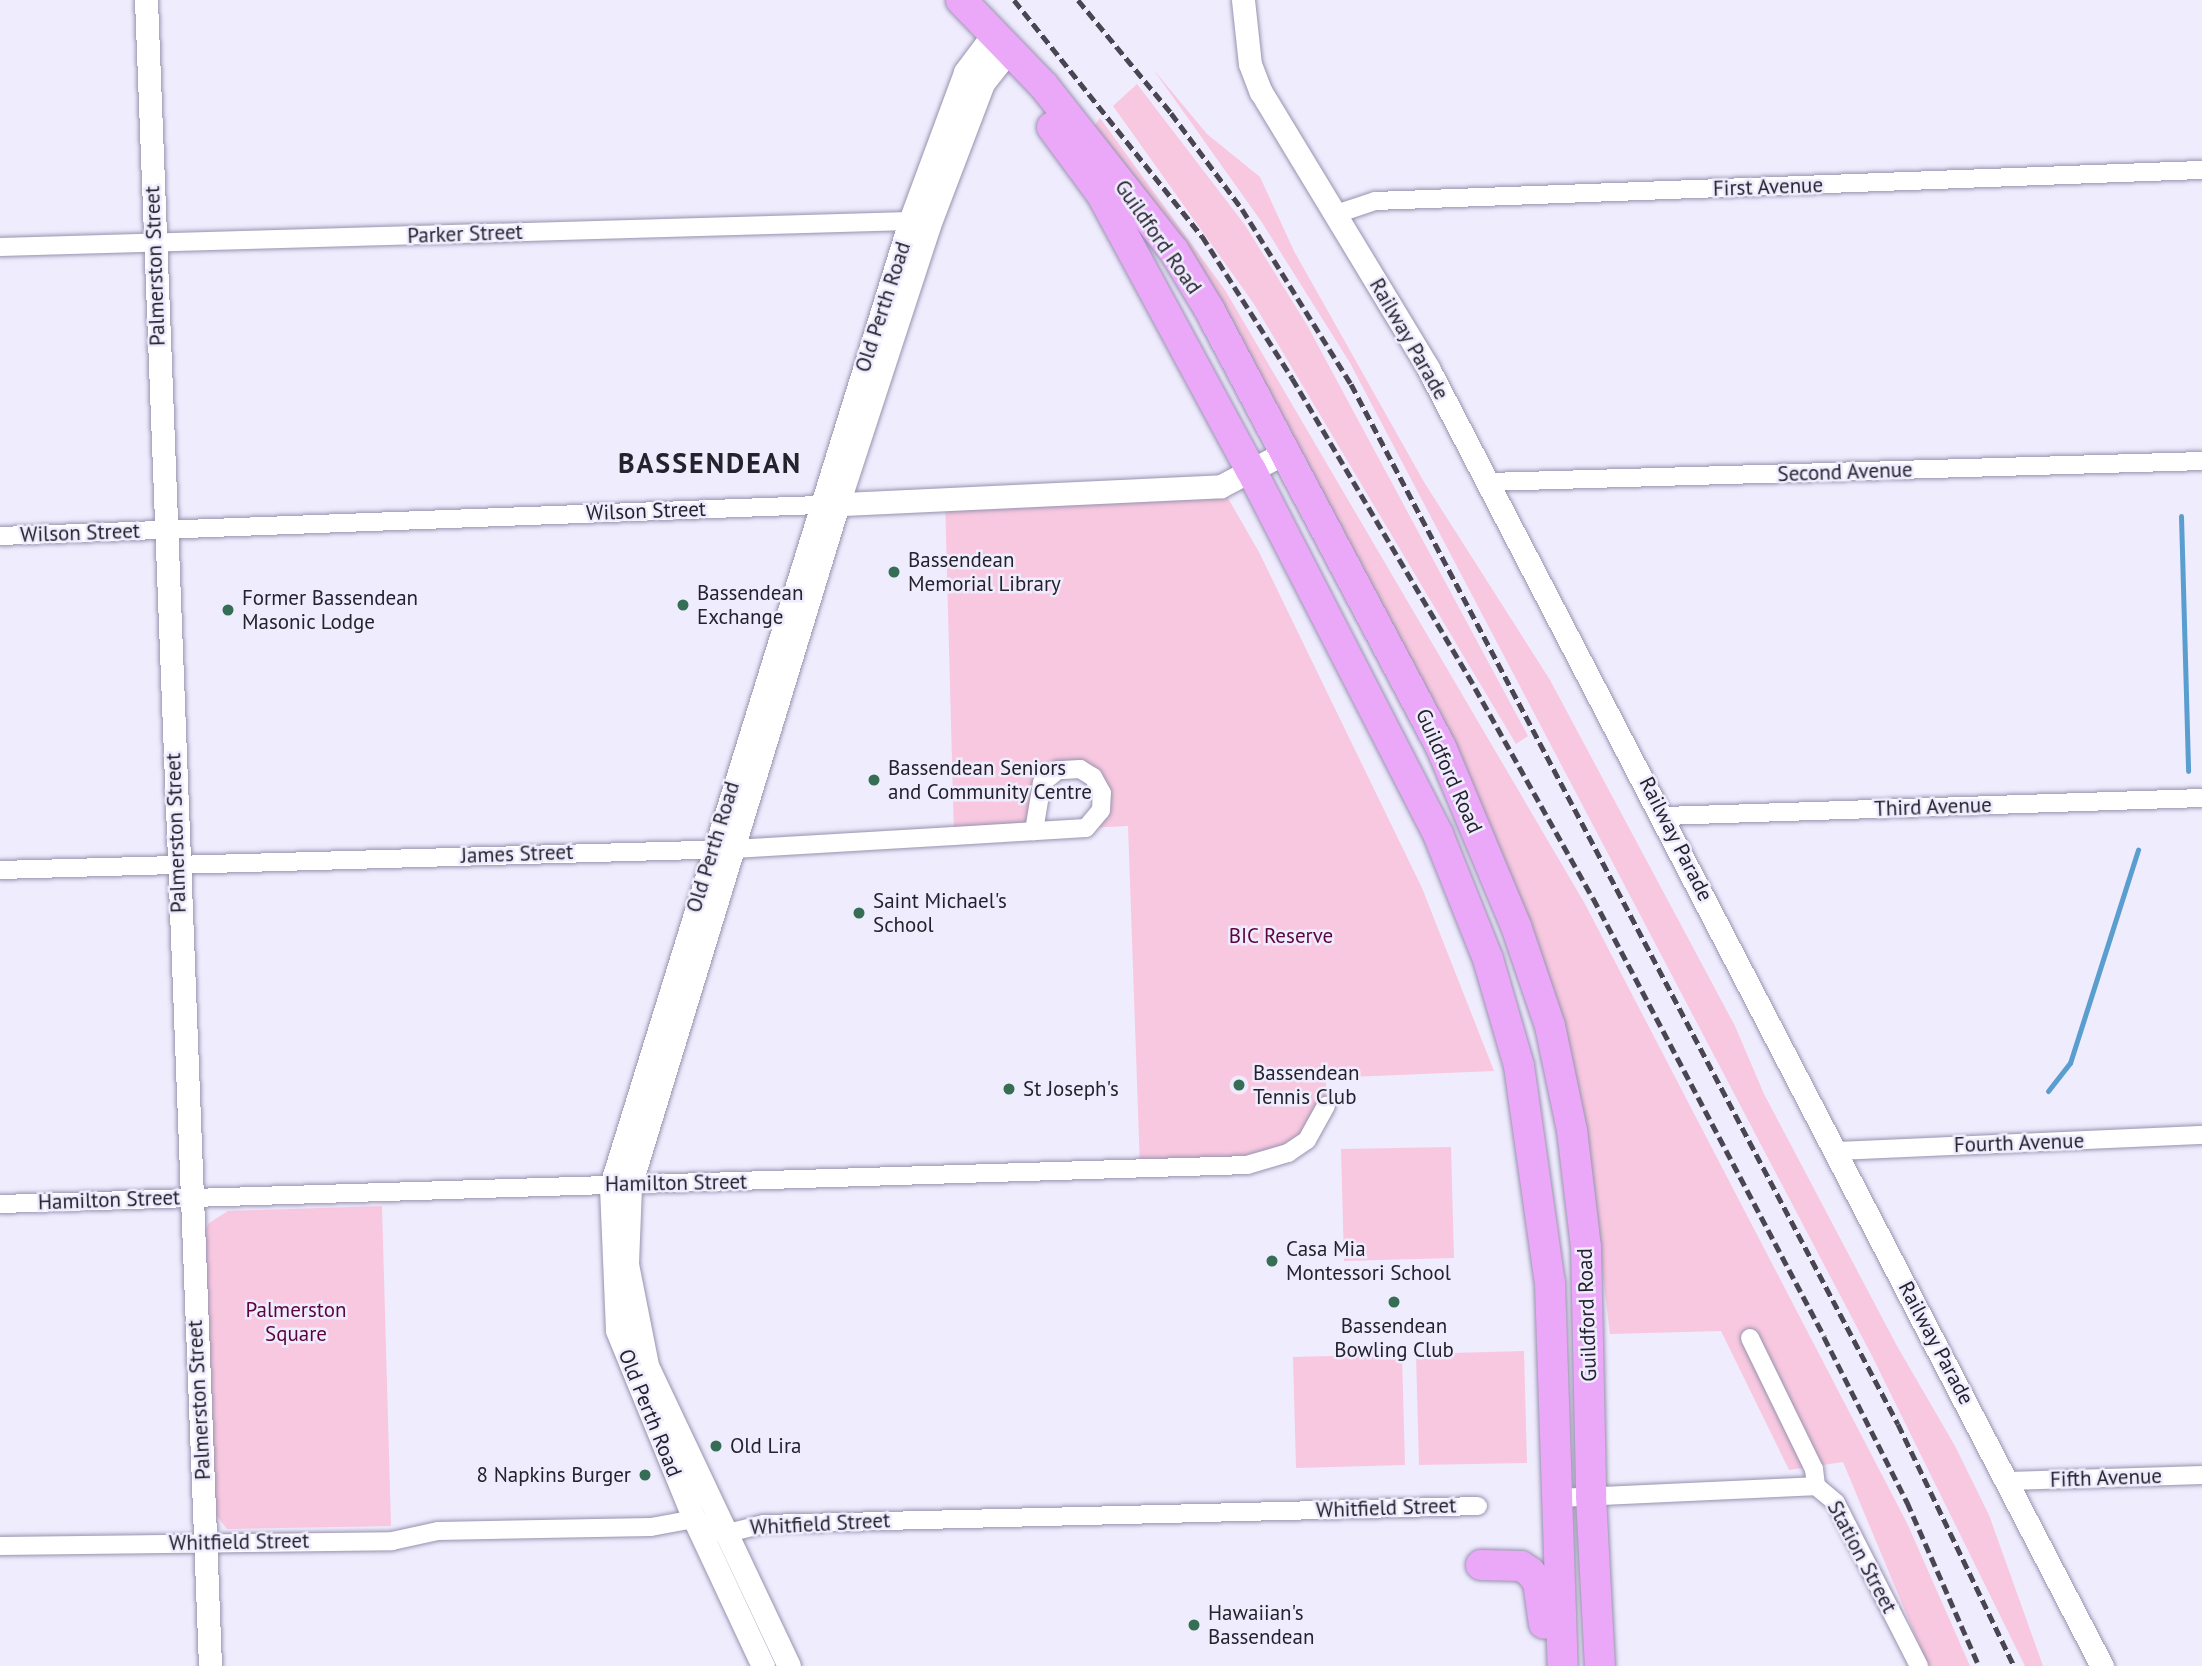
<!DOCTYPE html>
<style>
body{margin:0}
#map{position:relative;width:2202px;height:1666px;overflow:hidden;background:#efecfe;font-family:"PT Sans",sans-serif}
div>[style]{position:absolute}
.green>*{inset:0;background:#f8c8e0}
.stream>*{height:5px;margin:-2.5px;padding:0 2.5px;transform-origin:2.5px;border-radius:2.5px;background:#5a9dcf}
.roads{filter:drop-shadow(0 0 2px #9892ae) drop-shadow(0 0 2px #9892ae)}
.minor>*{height:18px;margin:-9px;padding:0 9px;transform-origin:9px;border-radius:9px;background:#fff}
.tertiary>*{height:23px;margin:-11.5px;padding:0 11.5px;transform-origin:11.5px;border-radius:11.5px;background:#fff}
.trunk>*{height:30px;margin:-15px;padding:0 15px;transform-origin:15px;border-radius:15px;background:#eba7f8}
.rail>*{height:5px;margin-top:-2.5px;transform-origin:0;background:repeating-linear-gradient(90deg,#494652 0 10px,transparent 0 15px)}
.dots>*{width:19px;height:19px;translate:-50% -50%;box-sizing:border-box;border:4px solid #efecfe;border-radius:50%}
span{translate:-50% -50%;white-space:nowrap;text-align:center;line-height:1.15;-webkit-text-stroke:5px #efecfe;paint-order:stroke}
.street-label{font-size:21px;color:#25222d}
.poi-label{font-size:21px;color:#25222d}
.left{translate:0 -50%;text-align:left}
.right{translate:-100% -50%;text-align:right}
.park-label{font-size:21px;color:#5d043f}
.district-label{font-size:28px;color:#25222d;font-weight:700;letter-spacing:2px}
</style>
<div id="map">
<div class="green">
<i style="clip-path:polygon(1153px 69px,1207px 134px,1260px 177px,1294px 251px,1424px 482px,1550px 680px,1735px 1026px,1764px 1094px,1897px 1346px,1955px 1446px,1989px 1515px,2043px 1666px,2025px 1666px,1871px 1354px,1350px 363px,1261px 221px)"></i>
<i style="clip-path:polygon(1137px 84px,1245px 225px,1307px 325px,1528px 736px,1516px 744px,1254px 304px,1113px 106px)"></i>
<i style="clip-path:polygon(1100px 118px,1225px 290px,1585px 904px,1907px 1523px,1970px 1666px,1928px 1666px,1843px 1462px,1789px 1470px,1721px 1331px,1610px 1334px,1594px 1204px,1482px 815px,1091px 130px)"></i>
<i style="clip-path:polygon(1221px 486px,1259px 552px,1422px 888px,1494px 1071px,1326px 1078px,1326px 1106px,1288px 1153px,1140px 1168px,1128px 826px,1086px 828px,1101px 810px,1080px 769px,1042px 783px,1034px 831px,954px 836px,945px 499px)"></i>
<i style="clip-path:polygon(1451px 1147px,1454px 1258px,1344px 1261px,1341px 1149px)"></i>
<i style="clip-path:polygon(382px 1206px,391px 1526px,227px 1529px,215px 1514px,204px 1232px,209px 1223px,228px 1211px)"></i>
<i style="clip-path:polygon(1524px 1351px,1527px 1463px,1419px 1465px,1416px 1354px)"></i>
<i style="clip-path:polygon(1402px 1354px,1405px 1465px,1296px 1468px,1293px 1357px)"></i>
</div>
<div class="stream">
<i style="left:2181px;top:516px;width:255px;rotate:88.4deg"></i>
<i style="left:2048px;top:1091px;width:36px;rotate:-52deg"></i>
<i style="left:2070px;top:1063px;width:224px;rotate:-72.3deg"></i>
</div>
<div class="roads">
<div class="minor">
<i style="left:1336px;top:214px;width:41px;rotate:-18.4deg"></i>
<i style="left:1375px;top:201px;width:828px;rotate:-2.15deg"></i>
<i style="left:0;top:247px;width:910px;rotate:-1.64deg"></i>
<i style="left:910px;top:221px;width:11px;rotate:22deg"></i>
<i style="left:1488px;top:482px;width:714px;rotate:-1.68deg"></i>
<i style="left:0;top:536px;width:821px;rotate:-2.17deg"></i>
<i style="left:1665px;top:816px;width:537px;rotate:-1.92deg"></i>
<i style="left:0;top:870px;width:734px;rotate:-1.64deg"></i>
<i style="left:734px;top:849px;width:220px;rotate:-3.4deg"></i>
<i style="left:954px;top:836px;width:132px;rotate:-3.5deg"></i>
<i style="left:1086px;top:828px;width:23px;rotate:-50deg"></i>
<i style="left:1101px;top:810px;width:17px;rotate:-87deg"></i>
<i style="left:1102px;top:793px;width:18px;rotate:-119deg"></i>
<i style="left:1093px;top:777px;width:15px;rotate:-148deg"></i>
<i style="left:1080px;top:769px;width:22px;rotate:177deg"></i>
<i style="left:1058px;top:770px;width:21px;rotate:141deg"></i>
<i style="left:1042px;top:783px;width:49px;rotate:99.5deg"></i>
<i style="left:1835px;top:1151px;width:367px;rotate:-2.5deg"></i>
<i style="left:0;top:1204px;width:1248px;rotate:-1.79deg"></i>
<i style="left:1247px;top:1165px;width:43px;rotate:-16.3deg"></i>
<i style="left:1288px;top:1153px;width:23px;rotate:-34deg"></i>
<i style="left:1307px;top:1140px;width:39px;rotate:-61deg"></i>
<i style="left:1750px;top:1338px;width:146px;rotate:64deg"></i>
<i style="left:1814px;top:1469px;width:17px;rotate:83deg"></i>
<i style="left:2009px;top:1481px;width:193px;rotate:-1.8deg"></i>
<i style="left:1816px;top:1486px;width:26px;rotate:40deg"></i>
<i style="left:1836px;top:1503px;width:183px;rotate:63deg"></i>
<i style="left:1556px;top:1498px;width:260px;rotate:-2.6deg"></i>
<i style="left:0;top:1546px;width:392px;rotate:-0.7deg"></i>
<i style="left:392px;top:1541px;width:47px;rotate:-12.3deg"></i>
<i style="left:438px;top:1531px;width:213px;rotate:-1.1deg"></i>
<i style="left:651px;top:1527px;width:44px;rotate:-10.5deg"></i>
<i style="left:694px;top:1519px;width:34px;rotate:27deg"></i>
<i style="left:724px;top:1534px;width:41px;rotate:-14deg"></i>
<i style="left:764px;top:1524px;width:714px;rotate:-1.44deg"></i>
</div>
<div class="tertiary">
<i style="left:146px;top:0;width:1667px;rotate:87.8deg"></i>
<i style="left:1243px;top:0;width:64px;rotate:83.8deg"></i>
<i style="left:1250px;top:64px;width:30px;rotate:69deg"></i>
<i style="left:1261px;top:92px;width:323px;rotate:58.8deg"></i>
<i style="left:1428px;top:368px;width:1463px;rotate:62.56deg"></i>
<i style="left:823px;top:505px;width:398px;rotate:-2.7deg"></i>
<i style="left:1221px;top:486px;width:71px;rotate:-27.6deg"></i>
<i style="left:763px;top:1666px;width:162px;rotate:-115.1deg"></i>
<i style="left:694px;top:1519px;width:204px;rotate:-112.2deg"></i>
<i style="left:617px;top:1330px;width:145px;rotate:-92.4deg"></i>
<i style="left:611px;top:1185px;width:1009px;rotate:-72.77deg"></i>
<i style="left:910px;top:221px;width:159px;rotate:-69.7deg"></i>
<i style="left:965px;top:72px;width:50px;rotate:-53.1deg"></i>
<i style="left:789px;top:1666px;width:333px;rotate:-115.3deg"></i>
<i style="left:647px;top:1365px;width:103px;rotate:-101.2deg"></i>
<i style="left:627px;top:1264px;width:78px;rotate:-87.8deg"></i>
<i style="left:630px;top:1186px;width:713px;rotate:-73.04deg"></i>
<i style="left:838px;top:504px;width:290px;rotate:-71.9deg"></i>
<i style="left:928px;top:228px;width:155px;rotate:-69.2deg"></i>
<i style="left:983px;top:83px;width:43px;rotate:-51.5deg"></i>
</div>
<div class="trunk">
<i style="left:961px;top:0;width:120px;rotate:46deg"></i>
<i style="left:1044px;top:86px;width:210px;rotate:51.8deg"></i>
<i style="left:1174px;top:251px;width:68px;rotate:58.9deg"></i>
<i style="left:1209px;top:309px;width:496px;rotate:62.1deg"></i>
<i style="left:1441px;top:747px;width:194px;rotate:67.3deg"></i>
<i style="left:1516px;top:926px;width:106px;rotate:71.2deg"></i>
<i style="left:1550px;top:1026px;width:106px;rotate:78.1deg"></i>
<i style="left:1572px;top:1130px;width:118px;rotate:83.2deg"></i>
<i style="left:1586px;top:1247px;width:249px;rotate:88.8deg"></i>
<i style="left:1591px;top:1496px;width:170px;rotate:87deg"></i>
<i style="left:1052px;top:127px;width:84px;rotate:53.7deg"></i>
<i style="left:1102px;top:195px;width:313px;rotate:61.6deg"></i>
<i style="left:1251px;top:470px;width:409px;rotate:62.8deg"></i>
<i style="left:1438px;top:834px;width:135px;rotate:68.2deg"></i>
<i style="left:1488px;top:959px;width:111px;rotate:73.8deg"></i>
<i style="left:1519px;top:1066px;width:219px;rotate:81.9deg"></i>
<i style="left:1550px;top:1283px;width:383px;rotate:88.1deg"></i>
<i style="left:1481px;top:1565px;width:40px;rotate:1.4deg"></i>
<i style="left:1521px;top:1566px;width:11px;rotate:34deg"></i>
<i style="left:1530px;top:1572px;width:13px;rotate:51deg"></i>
<i style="left:1538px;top:1582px;width:42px;rotate:81.9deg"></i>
</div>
</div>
<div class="rail">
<i style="left:1014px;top:0;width:302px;rotate:51.5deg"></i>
<i style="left:1202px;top:236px;width:168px;rotate:57.6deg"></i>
<i style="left:1292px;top:378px;width:360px;rotate:59.4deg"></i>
<i style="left:1475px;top:688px;width:241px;rotate:60.7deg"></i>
<i style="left:1593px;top:898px;width:496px;rotate:62.2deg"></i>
<i style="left:1824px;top:1337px;width:185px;rotate:63.3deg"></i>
<i style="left:1907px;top:1502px;width:179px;rotate:66.3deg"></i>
<i style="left:1078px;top:0;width:146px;rotate:50.5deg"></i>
<i style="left:1171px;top:113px;width:119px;rotate:53.5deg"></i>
<i style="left:1242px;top:209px;width:206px;rotate:58.1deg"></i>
<i style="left:1351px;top:384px;width:1175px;rotate:62.26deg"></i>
<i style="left:1898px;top:1424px;width:268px;rotate:64.4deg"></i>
</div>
<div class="dots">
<i style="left:894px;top:572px;background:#366e55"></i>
<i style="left:683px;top:605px;background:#366e55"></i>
<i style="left:228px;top:610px;background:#366e55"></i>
<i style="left:874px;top:780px;background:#366e55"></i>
<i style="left:859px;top:913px;background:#366e55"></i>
<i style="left:1239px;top:1085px;background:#366e55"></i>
<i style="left:1009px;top:1089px;background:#366e55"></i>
<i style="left:1272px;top:1261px;background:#366e55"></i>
<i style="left:1394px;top:1302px;background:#366e55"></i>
<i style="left:716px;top:1446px;background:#366e55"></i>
<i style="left:645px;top:1475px;background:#366e55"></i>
<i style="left:1194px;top:1625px;background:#366e55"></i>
</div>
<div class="street-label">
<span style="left:1768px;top:187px;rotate:-2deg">First Avenue</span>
<span style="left:465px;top:234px;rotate:-2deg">Parker Street</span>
<span style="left:1158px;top:237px;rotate:55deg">Guildford Road</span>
<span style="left:155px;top:266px;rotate:-92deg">Palmerston Street</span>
<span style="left:883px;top:307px;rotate:-72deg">Old Perth Road</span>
<span style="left:1409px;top:339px;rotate:60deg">Railway Parade</span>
<span style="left:1845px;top:472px;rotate:-2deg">Second Avenue</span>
<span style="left:646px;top:511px;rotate:-2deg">Wilson Street</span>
<span style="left:80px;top:533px;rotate:-2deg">Wilson Street</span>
<span style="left:1449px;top:771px;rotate:66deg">Guildford Road</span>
<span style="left:1933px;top:807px;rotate:-2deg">Third Avenue</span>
<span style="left:176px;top:833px;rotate:-92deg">Palmerston Street</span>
<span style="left:1676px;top:839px;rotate:63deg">Railway Parade</span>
<span style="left:713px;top:847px;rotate:-73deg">Old Perth Road</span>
<span style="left:517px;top:854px;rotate:-2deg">James Street</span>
<span style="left:2019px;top:1143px;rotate:-2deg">Fourth Avenue</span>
<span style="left:676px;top:1183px;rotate:-1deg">Hamilton Street</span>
<span style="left:109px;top:1200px;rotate:-2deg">Hamilton Street</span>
<span style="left:1587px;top:1315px;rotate:-92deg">Guildford Road</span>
<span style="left:1936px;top:1343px;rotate:62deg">Railway Parade</span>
<span style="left:199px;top:1400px;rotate:-93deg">Palmerston Street</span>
<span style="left:650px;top:1413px;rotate:68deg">Old Perth Road</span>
<span style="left:2106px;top:1478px;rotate:-2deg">Fifth Avenue</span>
<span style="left:1386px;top:1508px;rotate:-2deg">Whitfield Street</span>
<span style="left:820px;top:1524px;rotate:-3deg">Whitfield Street</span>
<span style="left:239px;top:1542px;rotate:-1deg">Whitfield Street</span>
<span style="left:1862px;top:1557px;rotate:62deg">Station Street</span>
</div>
<div class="poi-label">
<span class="left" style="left:908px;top:572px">Bassendean<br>Memorial Library</span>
<span class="left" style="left:697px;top:605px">Bassendean<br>Exchange</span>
<span class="left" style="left:242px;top:610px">Former Bassendean<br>Masonic Lodge</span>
<span class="left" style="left:888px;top:780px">Bassendean Seniors<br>and Community Centre</span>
<span class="left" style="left:873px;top:913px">Saint Michael's<br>School</span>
<span class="left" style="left:1253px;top:1085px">Bassendean<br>Tennis Club</span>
<span class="left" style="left:1023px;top:1089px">St Joseph's</span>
<span class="left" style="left:1286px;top:1261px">Casa Mia<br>Montessori School</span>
<span style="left:1394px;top:1338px">Bassendean<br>Bowling Club</span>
<span class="left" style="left:730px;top:1446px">Old Lira</span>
<span class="right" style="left:631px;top:1475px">8 Napkins Burger</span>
<span class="left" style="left:1208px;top:1625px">Hawaiian's<br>Bassendean</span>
</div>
<div class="park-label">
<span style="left:1281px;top:936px">BIC Reserve</span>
<span style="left:296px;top:1322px">Palmerston<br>Square</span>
</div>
<div class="district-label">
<span style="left:710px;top:463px">BASSENDEAN</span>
</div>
</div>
